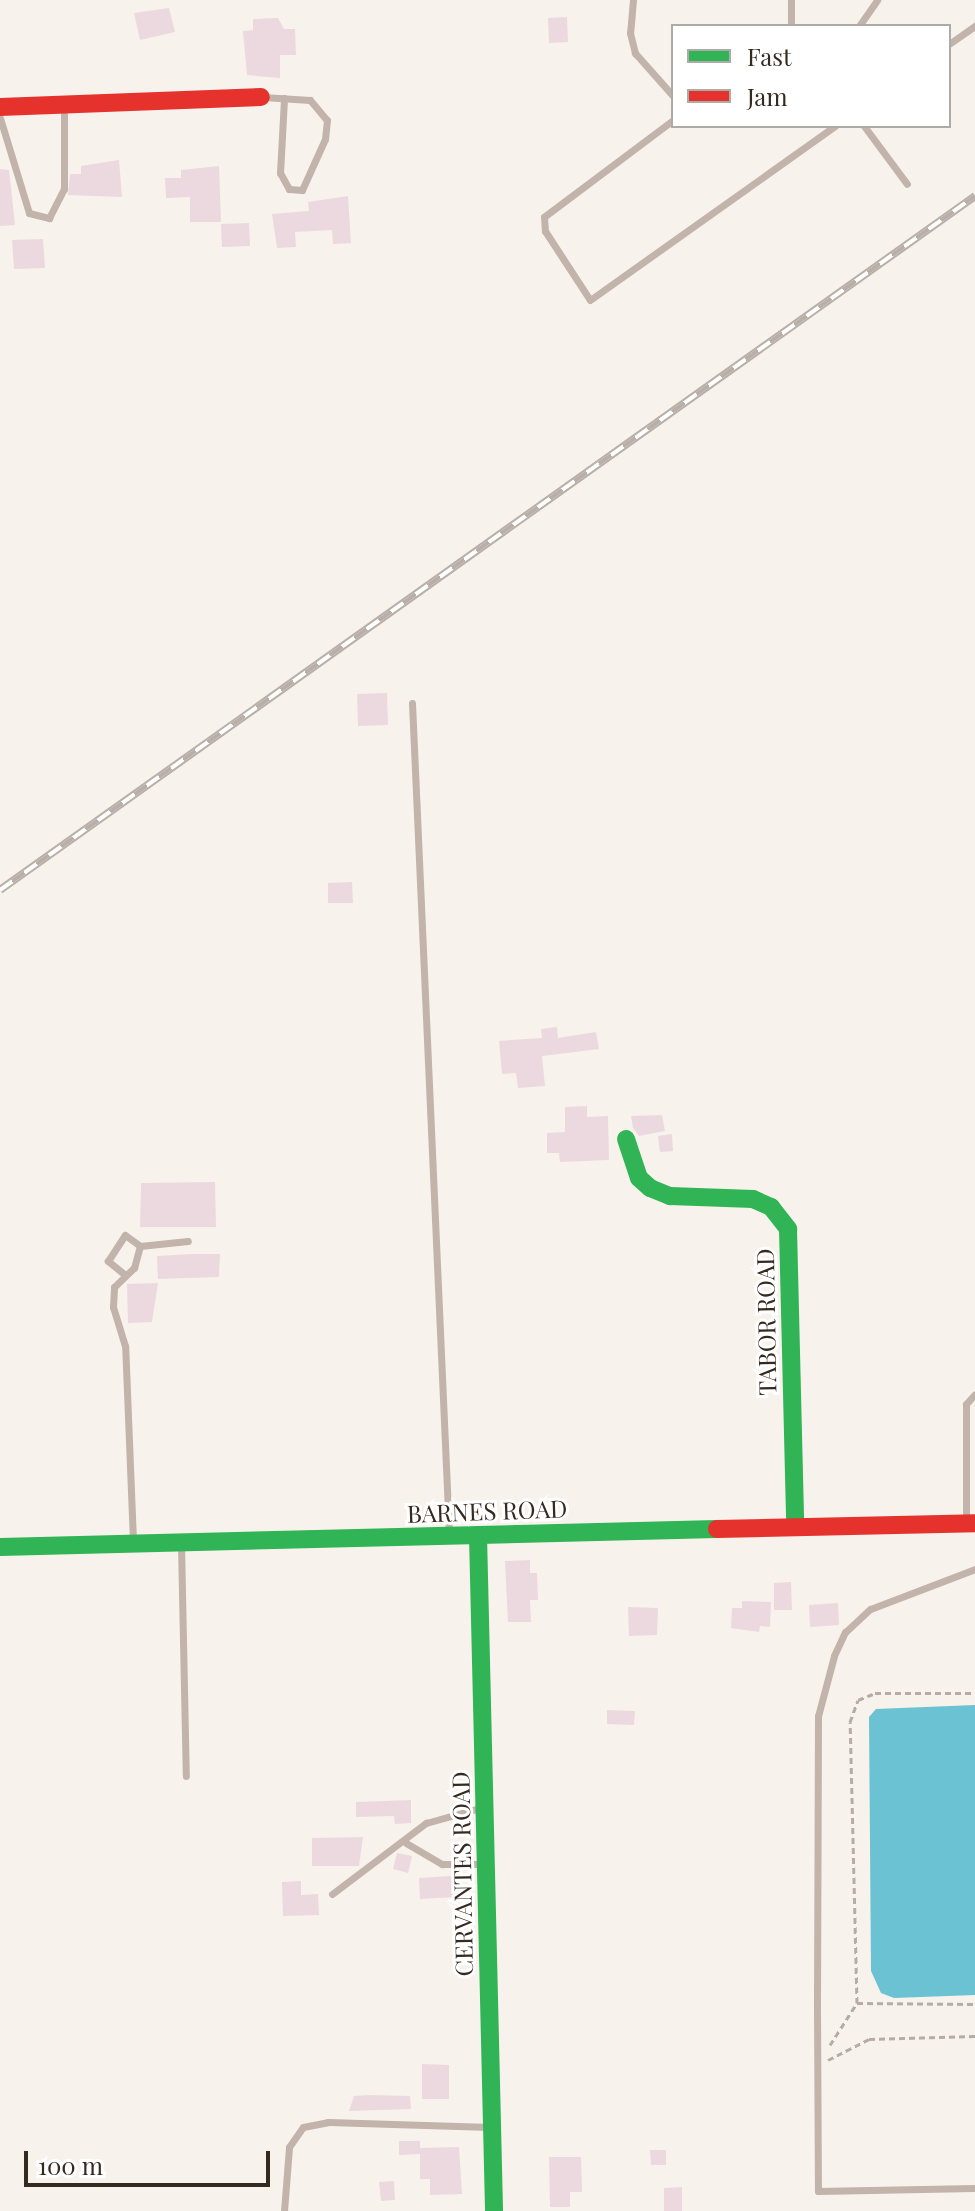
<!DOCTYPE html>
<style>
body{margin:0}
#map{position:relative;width:975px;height:2211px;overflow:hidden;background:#f8f2ec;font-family:"Playfair Display",serif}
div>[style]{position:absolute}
.water>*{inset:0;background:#6bc2d2}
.building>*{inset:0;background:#ecd9df}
.path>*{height:3px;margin-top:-1.5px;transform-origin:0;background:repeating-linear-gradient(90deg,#b7aca5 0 6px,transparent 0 10px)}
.lane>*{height:7px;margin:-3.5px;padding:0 3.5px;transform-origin:3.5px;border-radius:3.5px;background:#c2b3ab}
.fast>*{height:18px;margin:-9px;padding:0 9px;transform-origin:9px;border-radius:9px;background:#30b455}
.jam>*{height:18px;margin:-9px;padding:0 9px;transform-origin:9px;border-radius:9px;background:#e5322d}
.rail>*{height:8px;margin-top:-4px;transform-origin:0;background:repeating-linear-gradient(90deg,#fff 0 15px,#b8afa8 0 30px);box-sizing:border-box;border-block:2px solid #b8afa8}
span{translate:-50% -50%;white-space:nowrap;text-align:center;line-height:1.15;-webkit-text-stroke:6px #fff;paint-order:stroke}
.street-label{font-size:24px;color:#342a1f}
.legend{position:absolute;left:671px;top:24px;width:280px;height:104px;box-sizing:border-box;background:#fff;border:2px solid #aeaaa5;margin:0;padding:10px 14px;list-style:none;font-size:24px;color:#342a1f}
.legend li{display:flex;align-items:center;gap:16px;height:40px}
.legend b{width:40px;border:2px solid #aeaaa5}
.scale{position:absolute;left:24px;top:2151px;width:246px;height:36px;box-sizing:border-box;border:4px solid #342a1f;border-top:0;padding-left:10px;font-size:24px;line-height:28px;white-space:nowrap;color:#342a1f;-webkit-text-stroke:6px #fff;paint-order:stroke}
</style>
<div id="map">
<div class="water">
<i style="clip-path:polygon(975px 1705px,975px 1995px,894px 1998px,881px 1993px,871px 1971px,869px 1717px,876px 1709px)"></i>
</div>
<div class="building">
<i style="clip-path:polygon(169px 8px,175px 32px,140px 40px,134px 13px)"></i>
<i style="clip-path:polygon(567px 17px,568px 42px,549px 43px,548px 18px)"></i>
<i style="clip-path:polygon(278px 18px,284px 29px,295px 29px,296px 55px,280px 55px,280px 78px,247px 75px,243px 31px,253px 30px,253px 19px)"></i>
<i style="clip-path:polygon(119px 160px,122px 197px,68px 195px,70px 174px,81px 174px,81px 166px)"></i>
<i style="clip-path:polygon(219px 166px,221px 222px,190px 222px,190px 197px,166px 198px,165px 178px,181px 178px,181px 170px)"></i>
<i style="clip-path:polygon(0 169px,9px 170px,15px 225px,0 226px)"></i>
<i style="clip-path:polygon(348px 196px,351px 243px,333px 244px,332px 230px,295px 232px,296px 247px,277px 248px,272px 214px,309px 211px,308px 202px)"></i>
<i style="clip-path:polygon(249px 223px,250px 246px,222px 247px,221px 224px)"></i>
<i style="clip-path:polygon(43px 239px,45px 268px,14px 269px,12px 240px)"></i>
<i style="clip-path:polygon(387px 693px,388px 725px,358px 726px,357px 694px)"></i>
<i style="clip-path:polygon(352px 882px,353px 903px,328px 903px,328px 883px)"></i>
<i style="clip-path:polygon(557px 1027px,558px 1038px,596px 1032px,599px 1049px,542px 1056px,545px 1086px,518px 1088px,516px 1073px,502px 1074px,499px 1041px,542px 1038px,541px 1029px)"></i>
<i style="clip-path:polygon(587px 1106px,587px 1117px,608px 1116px,609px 1160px,560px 1162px,559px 1153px,547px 1153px,547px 1133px,565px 1132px,565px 1107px)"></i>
<i style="clip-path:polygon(662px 1115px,665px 1131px,639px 1136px,633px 1128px,631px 1116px)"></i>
<i style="clip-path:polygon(672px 1134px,673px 1151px,660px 1152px,658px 1136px)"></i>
<i style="clip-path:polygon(215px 1182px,216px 1227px,140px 1227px,141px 1183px)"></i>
<i style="clip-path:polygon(192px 1254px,220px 1254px,219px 1277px,158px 1279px,157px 1256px)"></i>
<i style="clip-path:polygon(158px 1283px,152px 1322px,128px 1323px,127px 1284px)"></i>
<i style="clip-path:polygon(530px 1560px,530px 1573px,537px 1573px,538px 1600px,530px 1600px,531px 1622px,508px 1622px,505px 1561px)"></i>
<i style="clip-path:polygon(791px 1582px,792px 1610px,774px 1610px,774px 1583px)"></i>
<i style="clip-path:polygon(742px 1601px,771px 1602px,770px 1627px,760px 1626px,759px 1632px,731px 1628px,732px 1608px,742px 1608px)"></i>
<i style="clip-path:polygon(838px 1603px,839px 1625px,810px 1627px,809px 1605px)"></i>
<i style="clip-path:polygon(628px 1607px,658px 1608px,657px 1635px,629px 1636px)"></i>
<i style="clip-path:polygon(607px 1710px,635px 1711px,634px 1725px,607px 1724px)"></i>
<i style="clip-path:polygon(411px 1800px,411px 1823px,395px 1824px,394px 1816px,356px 1817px,356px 1802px)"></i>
<i style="clip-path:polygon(363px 1837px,359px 1866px,312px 1866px,312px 1838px)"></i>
<i style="clip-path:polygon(397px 1853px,412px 1856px,408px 1873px,393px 1869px)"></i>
<i style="clip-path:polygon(451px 1876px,456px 1897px,420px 1899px,419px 1878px)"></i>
<i style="clip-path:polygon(301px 1881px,301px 1895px,318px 1894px,319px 1915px,283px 1916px,282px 1882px)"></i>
<i style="clip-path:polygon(422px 2064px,449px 2065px,449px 2099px,422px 2099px)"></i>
<i style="clip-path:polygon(369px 2095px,410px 2096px,411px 2109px,349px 2111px,354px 2096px)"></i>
<i style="clip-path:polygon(399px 2141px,420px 2141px,420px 2148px,459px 2147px,462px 2194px,430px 2195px,430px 2179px,420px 2179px,420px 2154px,399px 2155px)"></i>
<i style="clip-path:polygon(650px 2150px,666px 2150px,666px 2165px,651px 2165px)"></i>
<i style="clip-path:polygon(549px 2157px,581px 2157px,582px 2192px,570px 2192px,570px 2207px,550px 2207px)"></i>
<i style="clip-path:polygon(394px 2181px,395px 2200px,381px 2201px,379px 2182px)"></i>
<i style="clip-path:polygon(682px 2187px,682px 2211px,664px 2211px,664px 2188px)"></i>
</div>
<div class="path">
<i style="left:857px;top:2003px;width:118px;rotate:0.5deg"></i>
<i style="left:830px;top:2045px;width:50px;rotate:-57.3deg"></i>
<i style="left:857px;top:2003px;width:281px;rotate:-91.4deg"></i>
<i style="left:850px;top:1722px;width:23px;rotate:-70deg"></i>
<i style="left:858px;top:1700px;width:18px;rotate:-22deg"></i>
<i style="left:875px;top:1693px;width:100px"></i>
<i style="left:828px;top:2060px;width:46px;rotate:-27.1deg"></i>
<i style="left:869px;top:2039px;width:106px;rotate:-1.6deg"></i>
</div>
<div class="lane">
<i style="left:633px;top:0;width:33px;rotate:95deg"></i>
<i style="left:630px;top:33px;width:21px;rotate:76deg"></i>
<i style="left:635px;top:53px;width:57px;rotate:48.5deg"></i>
<i style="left:791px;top:0;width:26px;rotate:90deg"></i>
<i style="left:859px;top:26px;width:32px;rotate:-55deg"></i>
<i style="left:949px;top:44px;width:32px;rotate:-35deg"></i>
<i style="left:263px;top:97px;width:47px;rotate:3.7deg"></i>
<i style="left:310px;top:100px;width:26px;rotate:50deg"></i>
<i style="left:327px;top:120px;width:19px;rotate:96deg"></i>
<i style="left:325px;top:139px;width:56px;rotate:114.3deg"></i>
<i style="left:302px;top:190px;width:13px;rotate:-176deg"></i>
<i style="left:289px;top:189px;width:18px;rotate:-119deg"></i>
<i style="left:280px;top:173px;width:75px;rotate:-86.9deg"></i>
<i style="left:0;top:118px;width:99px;rotate:73deg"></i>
<i style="left:29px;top:213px;width:21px;rotate:14deg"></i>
<i style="left:49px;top:218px;width:33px;rotate:-63deg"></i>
<i style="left:64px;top:189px;width:84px;rotate:-90deg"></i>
<i style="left:673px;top:120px;width:161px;rotate:143.1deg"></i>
<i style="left:544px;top:217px;width:14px;rotate:86deg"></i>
<i style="left:545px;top:231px;width:82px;rotate:56.9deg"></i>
<i style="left:590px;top:300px;width:301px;rotate:-35.4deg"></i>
<i style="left:864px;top:126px;width:72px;rotate:53.4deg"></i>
<i style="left:412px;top:703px;width:832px;rotate:87.45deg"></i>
<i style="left:124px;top:1274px;width:21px;rotate:-141deg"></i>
<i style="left:108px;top:1261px;width:31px;rotate:-57deg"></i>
<i style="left:125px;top:1235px;width:19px;rotate:36deg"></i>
<i style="left:966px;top:1521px;width:117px;rotate:-90deg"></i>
<i style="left:966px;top:1404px;width:13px;rotate:-48deg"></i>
<i style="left:133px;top:1541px;width:195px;rotate:-92.3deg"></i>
<i style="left:125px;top:1346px;width:41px;rotate:-107.1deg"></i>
<i style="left:113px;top:1307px;width:20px;rotate:-87deg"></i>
<i style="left:114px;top:1287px;width:28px;rotate:-44deg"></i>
<i style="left:134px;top:1268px;width:23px;rotate:-75deg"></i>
<i style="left:140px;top:1246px;width:48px;rotate:-5.9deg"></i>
<i style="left:181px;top:1545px;width:231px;rotate:88.8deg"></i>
<i style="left:975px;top:1569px;width:112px;rotate:159.1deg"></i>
<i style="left:870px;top:1609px;width:34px;rotate:137deg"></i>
<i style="left:845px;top:1632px;width:26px;rotate:115deg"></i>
<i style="left:834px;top:1656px;width:62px;rotate:104.9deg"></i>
<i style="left:818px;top:1716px;width:293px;rotate:90.2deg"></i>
<i style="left:817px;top:2009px;width:182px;rotate:89.7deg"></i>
<i style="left:818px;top:2191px;width:157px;rotate:-1.1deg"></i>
<i style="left:406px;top:1843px;width:42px;rotate:30.3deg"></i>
<i style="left:442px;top:1864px;width:41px"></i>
<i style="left:332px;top:1894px;width:118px;rotate:-37.1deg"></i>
<i style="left:426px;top:1823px;width:59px;rotate:-15.7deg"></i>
<i style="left:284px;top:2211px;width:64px;rotate:-85.5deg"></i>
<i style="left:289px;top:2147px;width:24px;rotate:-55deg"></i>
<i style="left:303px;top:2127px;width:25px;rotate:-11deg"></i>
<i style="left:328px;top:2122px;width:162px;rotate:1.8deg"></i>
</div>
<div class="fast">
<i style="left:626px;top:1139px;width:41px;rotate:71.6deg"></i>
<i style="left:639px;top:1178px;width:15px;rotate:42deg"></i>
<i style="left:650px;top:1188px;width:22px;rotate:22deg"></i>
<i style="left:670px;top:1196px;width:83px;rotate:2.1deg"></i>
<i style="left:753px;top:1199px;width:20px;rotate:24deg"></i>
<i style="left:771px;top:1207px;width:28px;rotate:52deg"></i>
<i style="left:788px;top:1229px;width:297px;rotate:88.6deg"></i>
<i style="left:478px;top:1535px;width:676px;rotate:88.64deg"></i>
<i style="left:0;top:1547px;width:717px;rotate:-1.44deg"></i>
</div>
<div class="jam">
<i style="left:0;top:107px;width:261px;rotate:-2.2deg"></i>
<i style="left:717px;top:1529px;width:258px;rotate:-1.3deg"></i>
</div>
<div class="rail">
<i style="left:0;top:890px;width:1197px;rotate:-35.44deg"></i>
</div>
<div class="street-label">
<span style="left:766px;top:1322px;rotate:-91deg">TABOR ROAD</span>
<span style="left:487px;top:1511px;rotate:-2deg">BARNES ROAD</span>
<span style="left:462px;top:1874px;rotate:-91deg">CERVANTES ROAD</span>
</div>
<ul class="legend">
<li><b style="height:10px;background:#30b455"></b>Fast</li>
<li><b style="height:10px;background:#e5322d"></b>Jam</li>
</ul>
<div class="scale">100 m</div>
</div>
